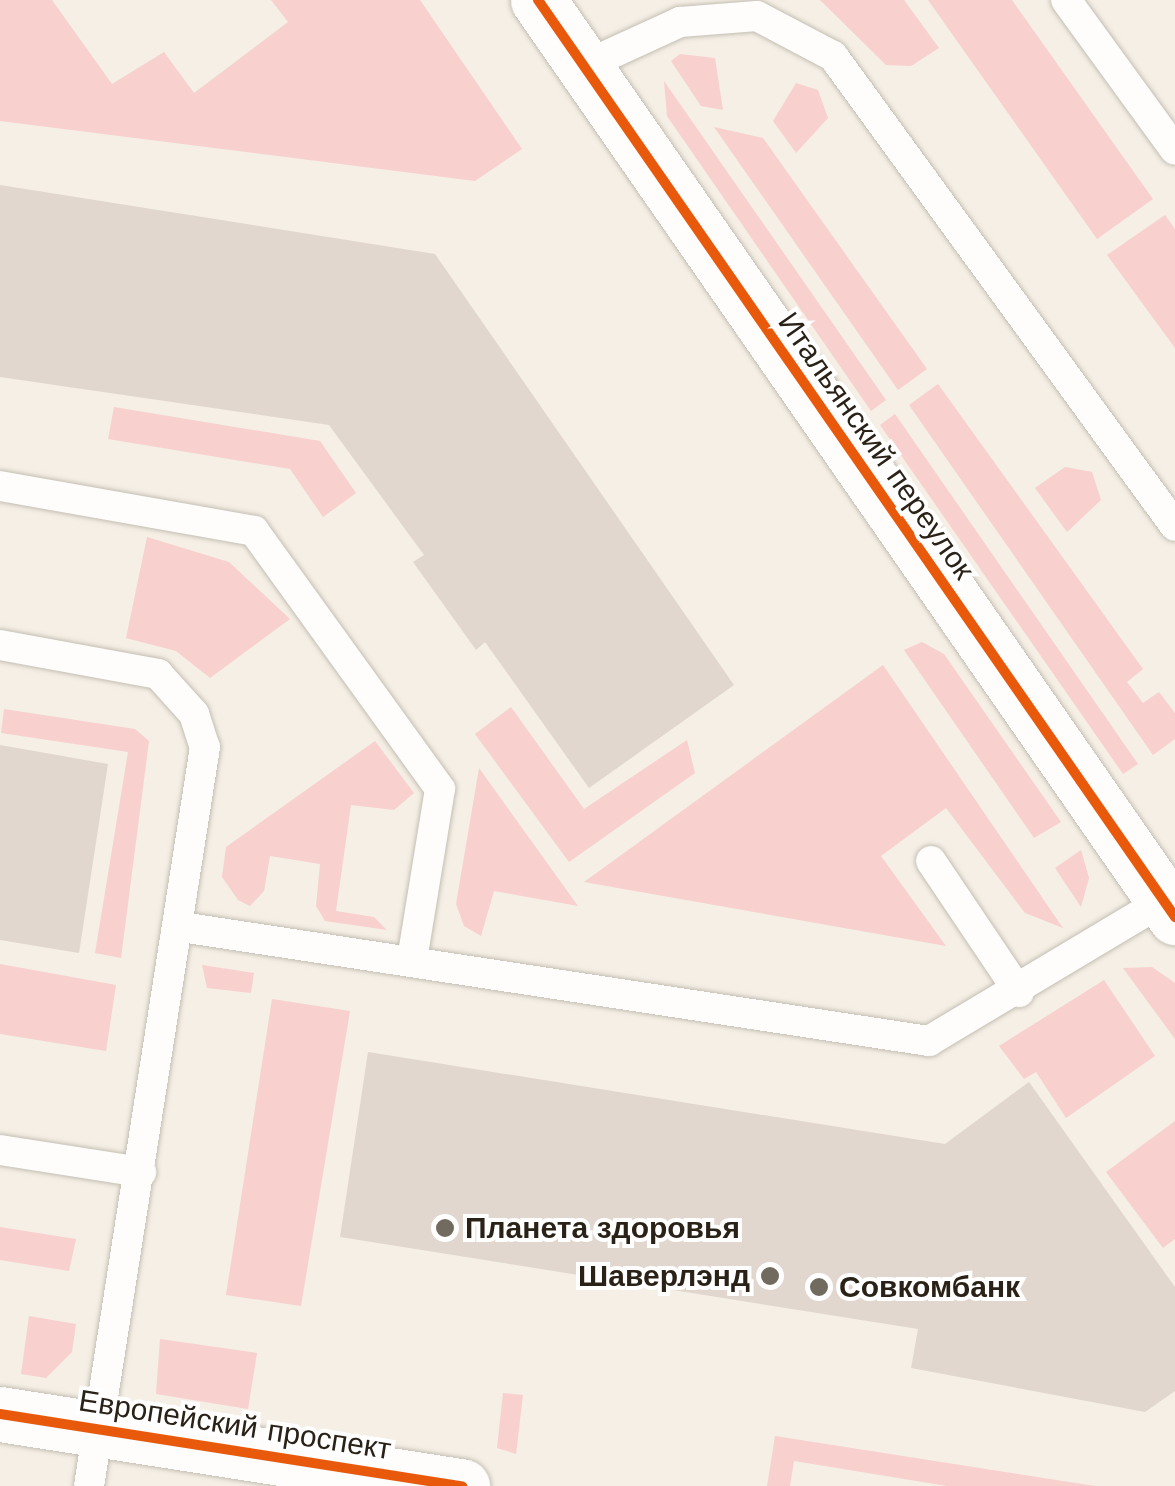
<!DOCTYPE html>
<meta charset="utf-8">
<style>
body{margin:0}
#map{position:relative;width:1175px;height:1486px;overflow:hidden;background:#f5efe5;font-family:"Work Sans",sans-serif}
div>[style]{position:absolute}
.green>*{inset:0;background:#f8d0ce}
.building>*{inset:0;background:#e1d7cf}
.roads{filter:drop-shadow(0 0 2px #c4beb4) drop-shadow(0 0 2px #c4beb4)}
.lane>*{height:30px;margin:-15px;padding:0 15px;transform-origin:15px;border-radius:15px;background:#fefdfb}
.street>*{height:55px;margin:-27.5px;padding:0 27.5px;transform-origin:27.5px;border-radius:27.5px;background:#fefdfb}
.secondary>*{height:55px;margin:-27.5px;padding:0 27.5px;transform-origin:27.5px;border-radius:27.5px;background:#fefdfb}
.cycleway>*{height:10px;margin:-5px;padding:0 5px;transform-origin:5px;border-radius:5px;background:#e8590c}
.dots>*{width:28px;height:28px;translate:-50% -50%;box-sizing:border-box;border:5px solid #fff;border-radius:50%}
span{translate:-50% -50%;white-space:nowrap;text-align:center;line-height:1.15;-webkit-text-stroke:8px #fff;paint-order:stroke}
.street-label{font-size:30px;color:#2a2217}
.poi-label{font-size:30px;color:#2a2217;font-weight:700}
.left{translate:0 -50%;text-align:left}
.right{translate:-100% -50%;text-align:right}
</style>
<div id="map">
<div class="green">
<i style="clip-path:polygon(0 0,52px 0,112px 84px,164px 52px,194px 93px,288px 22px,271px 0,420px 0,522px 149px,475px 181px,0 121px)"></i>
<i style="clip-path:polygon(820px 0,904px 0,939px 48px,911px 66px,886px 65px)"></i>
<i style="clip-path:polygon(928px 0,1012px 0,1153px 199px,1097px 239px)"></i>
<i style="clip-path:polygon(680px 54px,715px 58px,723px 110px,701px 106px,671px 61px)"></i>
<i style="clip-path:polygon(664px 81px,886px 400px,871px 411px,667px 116px)"></i>
<i style="clip-path:polygon(796px 83px,818px 90px,828px 118px,796px 153px,773px 121px)"></i>
<i style="clip-path:polygon(714px 127px,763px 138px,927px 369px,898px 390px)"></i>
<i style="clip-path:polygon(1165px 215px,1175px 229px,1175px 348px,1107px 255px)"></i>
<i style="clip-path:polygon(938px 384px,1143px 669px,1127px 682px,1143px 703px,1159px 692px,1175px 713px,1175px 739px,1153px 755px,909px 405px)"></i>
<i style="clip-path:polygon(114px 407px,320px 441px,356px 493px,323px 517px,290px 469px,108px 439px)"></i>
<i style="clip-path:polygon(895px 414px,1138px 764px,1123px 774px,880px 425px)"></i>
<i style="clip-path:polygon(1065px 467px,1092px 472px,1101px 500px,1067px 532px,1035px 488px)"></i>
<i style="clip-path:polygon(147px 537px,229px 562px,290px 619px,210px 678px,176px 651px,126px 638px)"></i>
<i style="clip-path:polygon(922px 642px,944px 654px,1061px 822px,1034px 838px,904px 650px)"></i>
<i style="clip-path:polygon(883px 665px,1063px 928px,1025px 913px,946px 808px,881px 856px,946px 946px,584px 882px)"></i>
<i style="clip-path:polygon(511px 707px,584px 809px,687px 740px,695px 773px,569px 862px,475px 734px)"></i>
<i style="clip-path:polygon(4px 709px,135px 729px,149px 741px,121px 958px,95px 953px,128px 752px,1px 733px)"></i>
<i style="clip-path:polygon(375px 741px,414px 793px,394px 810px,351px 805px,336px 911px,374px 917px,387px 930px,325px 921px,316px 906px,320px 864px,270px 856px,264px 891px,250px 906px,238px 900px,222px 877px,226px 847px)"></i>
<i style="clip-path:polygon(479px 768px,578px 906px,494px 891px,481px 936px,464px 926px,456px 904px)"></i>
<i style="clip-path:polygon(1081px 850px,1089px 878px,1081px 907px,1055px 868px)"></i>
<i style="clip-path:polygon(0 964px,116px 985px,106px 1051px,0 1034px)"></i>
<i style="clip-path:polygon(202px 965px,254px 973px,251px 993px,207px 988px)"></i>
<i style="clip-path:polygon(1152px 967px,1175px 983px,1175px 1039px,1123px 968px)"></i>
<i style="clip-path:polygon(1104px 980px,1155px 1056px,1066px 1118px,1036px 1072px,1024px 1079px,999px 1046px)"></i>
<i style="clip-path:polygon(272px 999px,350px 1011px,301px 1306px,226px 1295px)"></i>
<i style="clip-path:polygon(1175px 1121px,1175px 1239px,1163px 1248px,1106px 1172px)"></i>
<i style="clip-path:polygon(0 1227px,76px 1239px,69px 1271px,0 1260px)"></i>
<i style="clip-path:polygon(29px 1316px,76px 1324px,72px 1352px,46px 1378px,21px 1374px)"></i>
<i style="clip-path:polygon(160px 1339px,257px 1353px,248px 1409px,156px 1394px)"></i>
<i style="clip-path:polygon(503px 1393px,523px 1395px,516px 1454px,497px 1448px)"></i>
<i style="clip-path:polygon(775px 1436px,1095px 1486px,947px 1486px,794px 1461px,790px 1486px,767px 1486px)"></i>
</div>
<div class="building">
<i style="clip-path:polygon(0 185px,435px 254px,734px 685px,589px 788px,485px 642px,476px 650px,413px 562px,424px 555px,329px 425px,0 377px)"></i>
<i style="clip-path:polygon(0 745px,108px 764px,79px 953px,0 940px)"></i>
<i style="clip-path:polygon(368px 1052px,945px 1144px,1029px 1082px,1175px 1287px,1175px 1391px,1145px 1412px,911px 1368px,918px 1329px,340px 1237px)"></i>
</div>
<div class="roads">
<div class="lane">
<i style="left:1066px;top:0;width:185px;rotate:54deg"></i>
<i style="left:584px;top:66px;width:106px;rotate:-24.6deg"></i>
<i style="left:680px;top:22px;width:77px;rotate:-4.5deg"></i>
<i style="left:757px;top:16px;width:86px;rotate:27.8deg"></i>
<i style="left:833px;top:56px;width:581px;rotate:53.96deg"></i>
<i style="left:0;top:486px;width:258px;rotate:10deg"></i>
<i style="left:254px;top:531px;width:318px;rotate:54.2deg"></i>
<i style="left:440px;top:789px;width:173px;rotate:99.3deg"></i>
<i style="left:0;top:645px;width:161px;rotate:10.4deg"></i>
<i style="left:158px;top:674px;width:54px;rotate:48deg"></i>
<i style="left:194px;top:714px;width:35px;rotate:72deg"></i>
<i style="left:205px;top:747px;width:748px;rotate:98.92deg"></i>
<i style="left:931px;top:861px;width:158px;rotate:56.1deg"></i>
<i style="left:181px;top:927px;width:757px;rotate:8.67deg"></i>
<i style="left:929px;top:1041px;width:273px;rotate:-30.9deg"></i>
<i style="left:0;top:1150px;width:143px;rotate:8.9deg"></i>
</div>
<div class="street">
<i style="left:538px;top:0;width:1117px;rotate:55.21deg"></i>
</div>
<div class="secondary">
<i style="left:0;top:1414px;width:468px;rotate:8.9deg"></i>
</div>
</div>
<div class="cycleway">
<i style="left:538px;top:0;width:1117px;rotate:55.21deg"></i>
<i style="left:0;top:1414px;width:468px;rotate:8.9deg"></i>
</div>
<div class="dots">
<i style="left:445px;top:1228px;background:#716a5f"></i>
<i style="left:770px;top:1276px;background:#716a5f"></i>
<i style="left:819px;top:1287px;background:#716a5f"></i>
</div>
<div class="street-label">
<span style="left:876px;top:446px;rotate:55deg">Итальянский переулок</span>
<span style="left:235px;top:1425px;rotate:9deg">Европейский проспект</span>
</div>
<div class="poi-label">
<span class="left" style="left:465px;top:1228px">Планета здоровья</span>
<span class="right" style="left:750px;top:1276px">Шаверлэнд</span>
<span class="left" style="left:839px;top:1287px">Совкомбанк</span>
</div>
</div>
